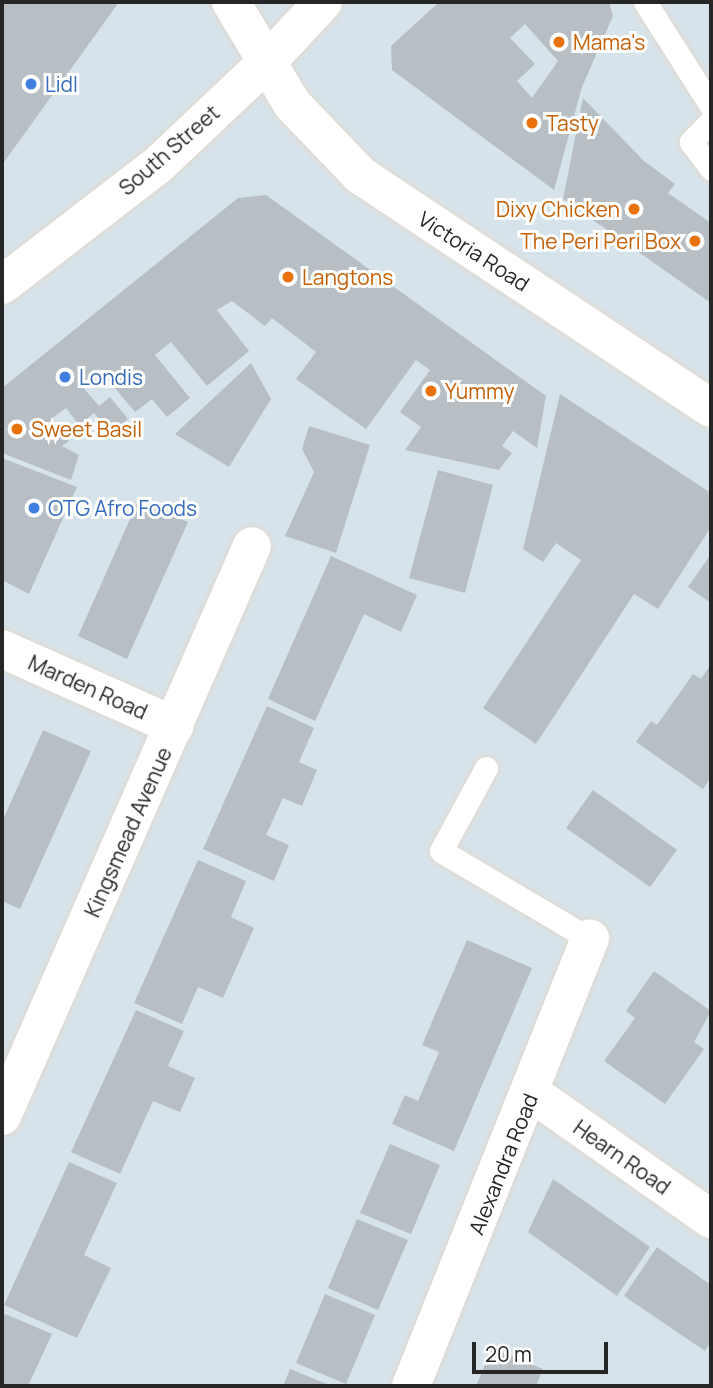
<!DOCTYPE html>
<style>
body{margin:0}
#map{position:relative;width:713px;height:1388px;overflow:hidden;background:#d7e3ea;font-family:Manrope,sans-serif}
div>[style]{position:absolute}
.building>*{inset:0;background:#b7bfc5}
.roads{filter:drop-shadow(0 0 2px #e0d8cd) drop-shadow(0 0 2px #e0d8cd)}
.service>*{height:23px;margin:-11.5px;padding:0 11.5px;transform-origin:11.5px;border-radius:11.5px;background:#fff}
.minor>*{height:38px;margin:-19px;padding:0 19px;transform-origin:19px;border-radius:19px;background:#fff}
.tertiary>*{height:38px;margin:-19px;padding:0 19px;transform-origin:19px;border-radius:19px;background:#fff}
.dots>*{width:19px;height:19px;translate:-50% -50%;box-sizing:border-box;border:4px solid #fff;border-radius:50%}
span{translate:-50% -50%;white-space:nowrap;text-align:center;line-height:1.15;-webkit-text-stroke:6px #fff;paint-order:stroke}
.food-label{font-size:21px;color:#c56008}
.left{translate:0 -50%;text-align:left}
.right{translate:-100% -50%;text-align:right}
.shop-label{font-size:21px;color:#366cbe}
.street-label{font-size:21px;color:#262626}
.frame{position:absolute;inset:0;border:4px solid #262626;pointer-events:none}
.scale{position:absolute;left:472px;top:1342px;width:136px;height:32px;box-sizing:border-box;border:4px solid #262626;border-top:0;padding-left:9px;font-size:21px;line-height:24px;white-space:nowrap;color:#262626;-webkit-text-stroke:5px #fff;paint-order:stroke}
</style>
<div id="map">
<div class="building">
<i style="clip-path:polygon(2px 2px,119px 2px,2px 165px)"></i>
<i style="clip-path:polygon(evenodd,439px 2px,609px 2px,613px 16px,582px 87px,554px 190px,392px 70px,391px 46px,439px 2px,525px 24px,558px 61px,532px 98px,517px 81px,535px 64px,510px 38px,525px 24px)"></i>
<i style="clip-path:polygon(583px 98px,644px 161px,675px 184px,668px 193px,711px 223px,711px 303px,563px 199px)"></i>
<i style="clip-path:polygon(266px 195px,546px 396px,537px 448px,513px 431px,502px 446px,512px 453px,499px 470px,405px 450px,421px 427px,400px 412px,430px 370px,416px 360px,366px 429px,296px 379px,316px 352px,272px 318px,265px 326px,232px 301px,217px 310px,249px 351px,207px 386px,171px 342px,155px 355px,190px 398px,167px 417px,152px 399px,135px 412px,99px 369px,81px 385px,99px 406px,110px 397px,128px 419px,111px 433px,94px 413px,79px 425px,66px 408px,51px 419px,69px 441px,62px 446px,79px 455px,71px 480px,2px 453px,2px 388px,238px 198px)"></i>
<i style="clip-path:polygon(251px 363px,271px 399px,229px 467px,175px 434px)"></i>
<i style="clip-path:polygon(560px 394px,711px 493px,711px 527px,658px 609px,634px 594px,536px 744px,483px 708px,581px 560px,556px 543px,543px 562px,523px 549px)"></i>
<i style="clip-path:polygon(309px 426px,370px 445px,336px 553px,285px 536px,314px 472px,302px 449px)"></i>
<i style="clip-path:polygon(2px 458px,77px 487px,29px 594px,2px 580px)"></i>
<i style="clip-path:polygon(438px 470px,493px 485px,465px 593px,409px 578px)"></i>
<i style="clip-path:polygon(138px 501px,188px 522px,127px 659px,78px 636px)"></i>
<i style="clip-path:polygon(711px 554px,711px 603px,688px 587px)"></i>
<i style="clip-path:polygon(331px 556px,417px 595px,401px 632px,364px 614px,315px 721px,268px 699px)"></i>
<i style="clip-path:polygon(711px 664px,711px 777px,703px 789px,636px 742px,651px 721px,657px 725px,693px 674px,701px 679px)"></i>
<i style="clip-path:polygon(267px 706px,314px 728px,299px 762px,317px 770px,302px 806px,283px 798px,266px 835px,289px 845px,274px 881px,203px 849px)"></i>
<i style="clip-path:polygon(43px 730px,91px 751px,20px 909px,2px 901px,2px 822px)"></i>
<i style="clip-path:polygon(593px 790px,677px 850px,650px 887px,566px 828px)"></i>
<i style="clip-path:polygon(198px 860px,246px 881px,231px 917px,254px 928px,223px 998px,198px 987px,182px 1024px,134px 1003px)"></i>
<i style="clip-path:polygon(467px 940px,532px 968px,454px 1151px,392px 1124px,405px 1095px,418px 1101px,439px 1052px,422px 1045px)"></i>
<i style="clip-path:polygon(654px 971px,711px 1011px,694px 1042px,704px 1049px,665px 1104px,604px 1061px,635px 1018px,626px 1011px)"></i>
<i style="clip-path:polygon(136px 1010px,184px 1031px,168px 1066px,195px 1078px,180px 1112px,153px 1101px,120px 1174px,71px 1152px)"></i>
<i style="clip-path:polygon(390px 1144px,440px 1165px,411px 1234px,360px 1213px)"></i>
<i style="clip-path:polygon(69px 1162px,117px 1183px,84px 1255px,111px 1268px,77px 1338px,4px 1305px)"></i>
<i style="clip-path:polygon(553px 1179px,650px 1247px,617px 1296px,528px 1232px)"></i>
<i style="clip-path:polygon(357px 1219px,408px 1240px,378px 1310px,328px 1288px)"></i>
<i style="clip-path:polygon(657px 1247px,711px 1285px,711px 1342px,705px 1351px,624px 1296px)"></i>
<i style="clip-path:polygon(325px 1294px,375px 1315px,346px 1384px,296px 1363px)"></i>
<i style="clip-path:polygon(3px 1313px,52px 1334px,28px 1386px,2px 1386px)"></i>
<i style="clip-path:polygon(492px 1348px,543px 1369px,536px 1386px,476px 1386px)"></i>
<i style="clip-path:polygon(290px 1369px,332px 1386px,283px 1386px)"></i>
</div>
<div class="roads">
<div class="service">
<i style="left:645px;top:2px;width:123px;rotate:57.6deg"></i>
<i style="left:711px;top:121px;width:29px;rotate:134deg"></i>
<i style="left:691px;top:142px;width:34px;rotate:53deg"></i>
<i style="left:486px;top:768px;width:94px;rotate:118.5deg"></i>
<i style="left:441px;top:851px;width:173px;rotate:30.6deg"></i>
</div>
<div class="minor">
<i style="left:231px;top:2px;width:70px;rotate:59deg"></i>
<i style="left:267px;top:62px;width:82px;rotate:-47deg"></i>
<i style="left:2px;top:649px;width:189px;rotate:24deg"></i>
<i style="left:533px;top:1094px;width:218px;rotate:35.1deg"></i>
<i style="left:2px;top:1116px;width:622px;rotate:-66.32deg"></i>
<i style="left:411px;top:1386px;width:482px;rotate:-68.2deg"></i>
</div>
<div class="tertiary">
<i style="left:2px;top:285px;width:197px;rotate:-37.6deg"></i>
<i style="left:158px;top:165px;width:150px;rotate:-43.4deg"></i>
<i style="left:267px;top:62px;width:49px;rotate:59.2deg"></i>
<i style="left:292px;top:104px;width:98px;rotate:46.2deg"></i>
<i style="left:360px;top:175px;width:421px;rotate:33.6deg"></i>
</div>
</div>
<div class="dots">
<i style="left:559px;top:42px;background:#e8710a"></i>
<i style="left:31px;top:84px;background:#3f7fe0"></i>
<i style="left:532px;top:123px;background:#e8710a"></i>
<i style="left:634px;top:209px;background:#e8710a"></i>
<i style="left:695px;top:241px;background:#e8710a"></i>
<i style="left:288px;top:277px;background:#e8710a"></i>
<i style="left:65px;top:377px;background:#3f7fe0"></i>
<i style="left:431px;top:391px;background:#e8710a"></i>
<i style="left:17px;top:429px;background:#e8710a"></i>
<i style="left:34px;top:508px;background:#3f7fe0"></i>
</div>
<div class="food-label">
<span class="left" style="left:573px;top:42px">Mama's</span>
<span class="left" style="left:546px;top:123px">Tasty</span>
<span class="right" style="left:620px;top:209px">Dixy Chicken</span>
<span class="right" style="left:681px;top:241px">The Peri Peri Box</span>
<span class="left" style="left:302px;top:277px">Langtons</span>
<span class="left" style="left:445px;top:391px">Yummy</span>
<span class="left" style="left:31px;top:429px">Sweet Basil</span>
</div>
<div class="shop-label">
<span class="left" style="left:45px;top:84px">Lidl</span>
<span class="left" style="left:79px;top:377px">Londis</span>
<span class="left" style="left:48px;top:508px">OTG Afro Foods</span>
</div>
<div class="street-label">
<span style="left:169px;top:150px;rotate:-41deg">South Street</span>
<span style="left:474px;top:251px;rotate:33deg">Victoria Road</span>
<span style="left:88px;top:687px;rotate:24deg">Marden Road</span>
<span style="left:128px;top:832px;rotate:-66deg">Kingsmead Avenue</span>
<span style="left:622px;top:1157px;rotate:35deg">Hearn Road</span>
<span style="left:503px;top:1164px;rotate:-68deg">Alexandra Road</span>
</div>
<div class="frame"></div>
<div class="scale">20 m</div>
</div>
